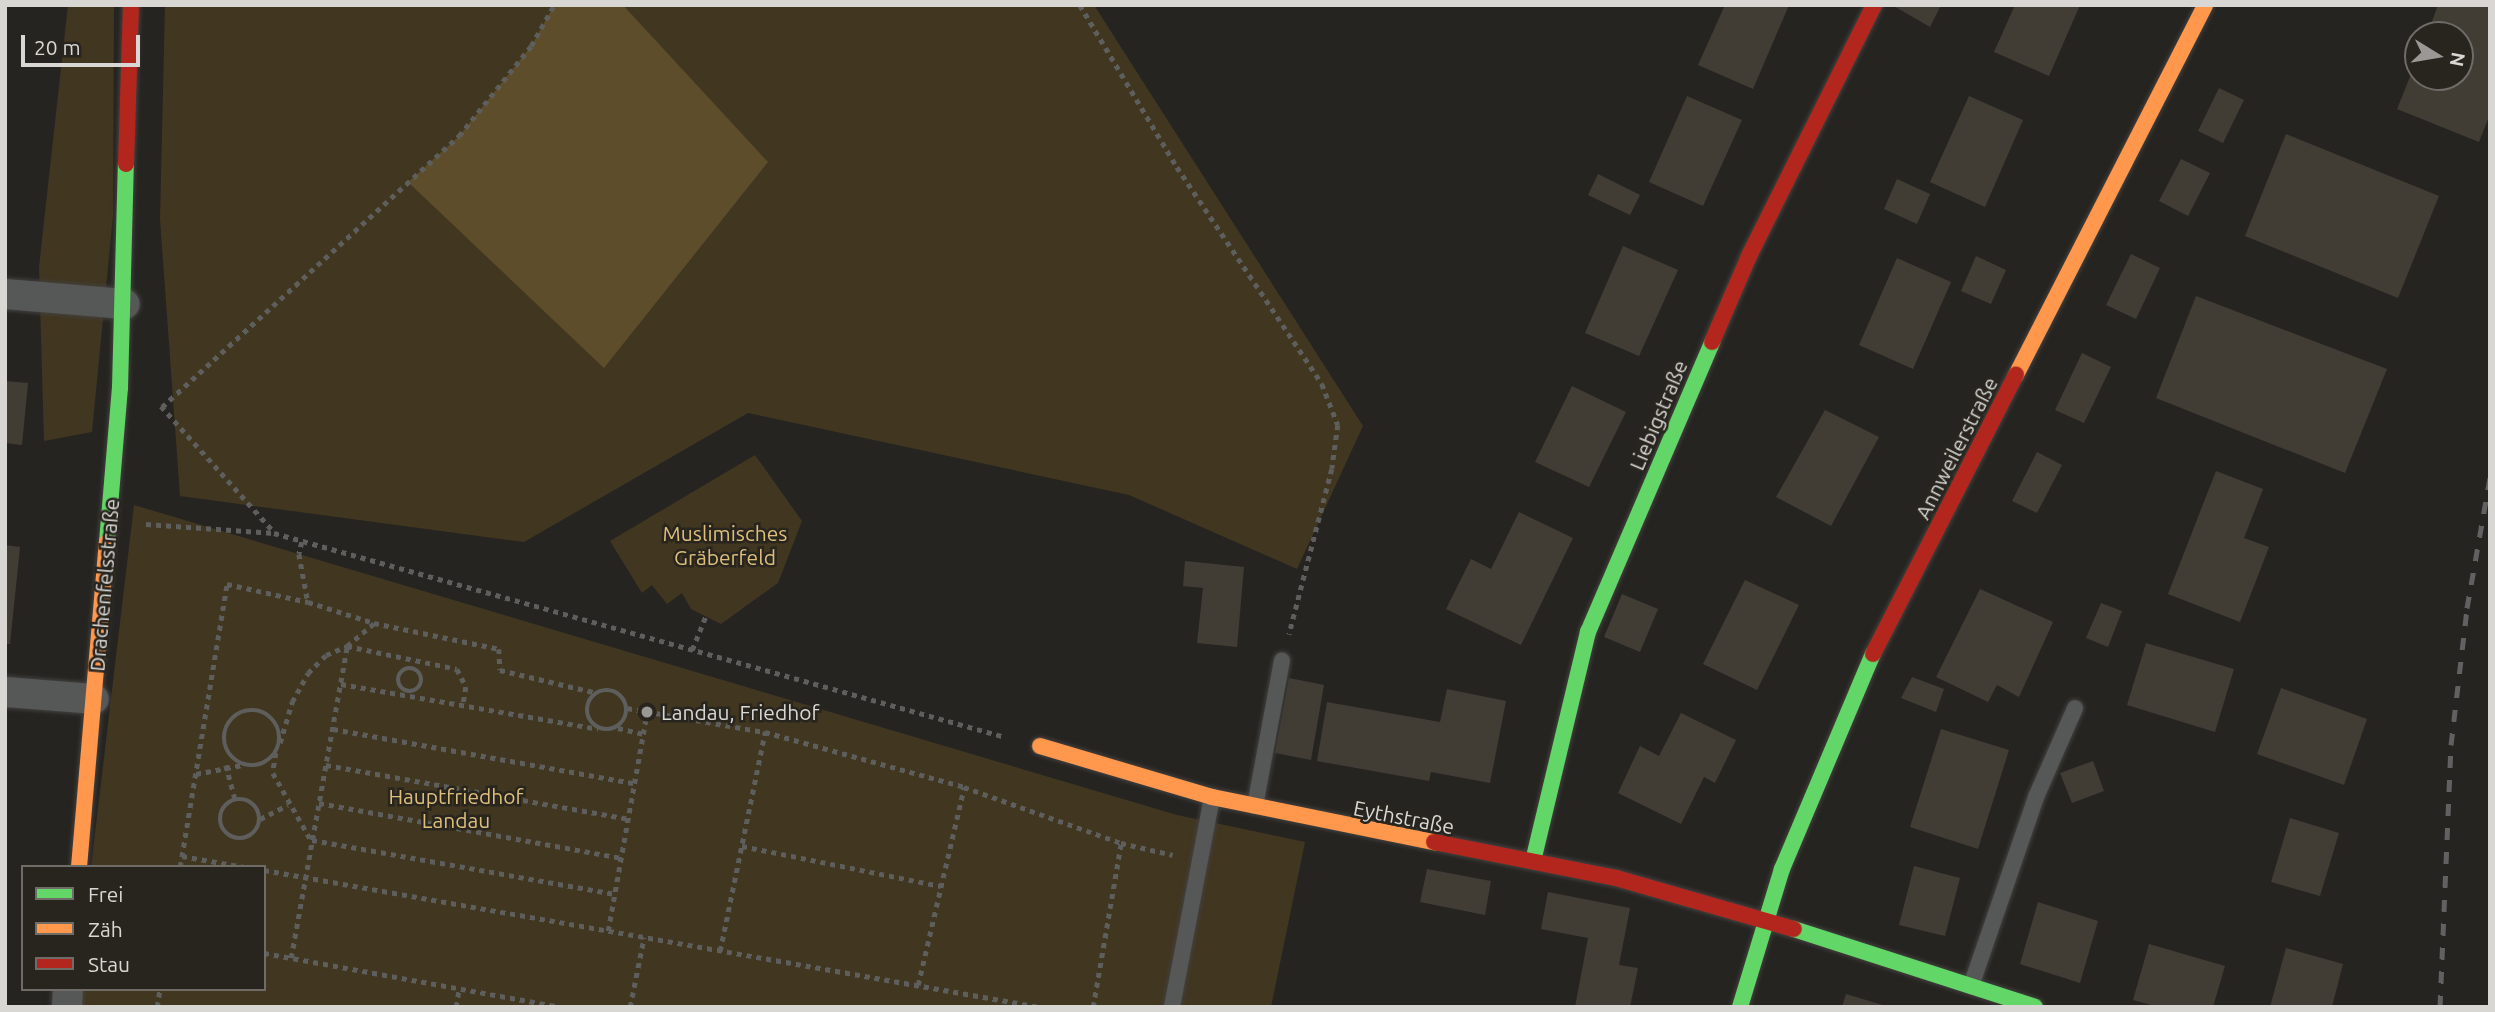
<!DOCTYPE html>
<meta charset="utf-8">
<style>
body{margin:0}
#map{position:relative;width:2495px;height:1012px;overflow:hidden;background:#262421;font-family:Ubuntu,sans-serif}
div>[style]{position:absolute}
.green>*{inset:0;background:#413620}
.forest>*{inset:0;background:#5d4d2a}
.building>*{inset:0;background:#413d35}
.path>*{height:4.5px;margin-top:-2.25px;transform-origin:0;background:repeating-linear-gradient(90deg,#5e5e5d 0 5px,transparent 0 10px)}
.path>.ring{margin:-2.25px;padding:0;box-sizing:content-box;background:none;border:4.5px solid #5e5e5d;border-radius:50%}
.roads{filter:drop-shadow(0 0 2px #42413e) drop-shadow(0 0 2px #42413e)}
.lane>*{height:16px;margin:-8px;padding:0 8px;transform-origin:8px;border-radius:8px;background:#565757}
.street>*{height:30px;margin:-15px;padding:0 15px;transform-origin:15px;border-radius:15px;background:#565757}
.fast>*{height:16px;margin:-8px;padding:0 8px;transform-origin:8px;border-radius:8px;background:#63d668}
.slow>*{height:16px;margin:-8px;padding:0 8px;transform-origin:8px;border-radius:8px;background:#ff974d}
.jam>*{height:16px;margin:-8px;padding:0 8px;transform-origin:8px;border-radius:8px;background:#b3261e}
.rail>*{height:5px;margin-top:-2.5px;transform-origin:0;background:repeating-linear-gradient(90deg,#616161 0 12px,transparent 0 24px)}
.dots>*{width:19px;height:19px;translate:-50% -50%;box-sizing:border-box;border:4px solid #28251f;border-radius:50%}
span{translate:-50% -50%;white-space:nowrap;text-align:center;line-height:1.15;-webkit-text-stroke:5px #28251f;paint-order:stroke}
.street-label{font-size:21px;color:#d9d7d4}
.park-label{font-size:21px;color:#ddbe7b}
.poi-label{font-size:21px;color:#d9d7d4}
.left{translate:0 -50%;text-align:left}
.frame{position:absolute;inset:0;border:7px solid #d9d7d4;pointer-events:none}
.legend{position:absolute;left:21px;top:865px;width:245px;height:126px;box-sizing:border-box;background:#28251f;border:2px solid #6f6c67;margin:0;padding:9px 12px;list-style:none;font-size:21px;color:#d9d7d4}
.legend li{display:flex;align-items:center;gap:14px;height:35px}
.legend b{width:35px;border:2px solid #6f6c67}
.north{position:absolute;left:2404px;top:21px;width:70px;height:70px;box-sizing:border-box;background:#28251f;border:2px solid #6f6c67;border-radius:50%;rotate:101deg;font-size:19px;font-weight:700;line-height:28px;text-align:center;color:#d9d7d4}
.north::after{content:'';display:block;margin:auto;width:24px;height:32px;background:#9a9895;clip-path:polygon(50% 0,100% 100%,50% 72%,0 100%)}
.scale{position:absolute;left:21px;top:35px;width:119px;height:32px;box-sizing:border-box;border:4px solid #d9d7d4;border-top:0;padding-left:9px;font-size:21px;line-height:24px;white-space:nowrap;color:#d9d7d4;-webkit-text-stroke:5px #28251f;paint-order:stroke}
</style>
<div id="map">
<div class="green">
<i style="clip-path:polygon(68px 5px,114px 5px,113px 216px,92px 432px,44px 441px,39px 267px)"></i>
<i style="clip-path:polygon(165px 5px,554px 5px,531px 46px,459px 136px,408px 182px,767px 162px,623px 5px,1094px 5px,1363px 426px,1297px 569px,1129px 495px,748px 413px,524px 542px,180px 496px,160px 219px)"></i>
<i style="clip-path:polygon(755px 455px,802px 521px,778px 583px,721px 624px,691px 609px,682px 593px,667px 604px,652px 585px,642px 593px,610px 541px)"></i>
<i style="clip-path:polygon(134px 505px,1177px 815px,1305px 842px,1271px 1007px,75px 1007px,77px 989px,264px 989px,264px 867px,91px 867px)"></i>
</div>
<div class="forest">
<i style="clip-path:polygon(554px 5px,623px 5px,768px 162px,604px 368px,408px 182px,459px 136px,531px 46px)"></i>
</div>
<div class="building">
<i style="clip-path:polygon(1725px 5px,1789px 5px,1753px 89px,1698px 65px)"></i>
<i style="clip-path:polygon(1892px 5px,1941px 5px,1930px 27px)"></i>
<i style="clip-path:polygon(2015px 5px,2080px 5px,2049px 76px,1994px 52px)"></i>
<i style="clip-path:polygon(2438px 5px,2490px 5px,2490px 114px,2479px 142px,2397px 109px,2418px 57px,2418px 77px,2460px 77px,2460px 35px,2427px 35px)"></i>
<i style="clip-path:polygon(2219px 88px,2244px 100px,2223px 143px,2198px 131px)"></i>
<i style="clip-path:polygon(1687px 96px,1742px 120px,1703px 206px,1649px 182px)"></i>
<i style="clip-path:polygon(1969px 96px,2023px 120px,1985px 207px,1930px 182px)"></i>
<i style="clip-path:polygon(2286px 134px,2439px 196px,2398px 298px,2245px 236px)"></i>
<i style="clip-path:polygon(2181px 159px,2210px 173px,2188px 216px,2159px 201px)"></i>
<i style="clip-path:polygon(1598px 174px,1640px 195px,1630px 215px,1588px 195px)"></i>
<i style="clip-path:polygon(1897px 179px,1930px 194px,1917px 224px,1884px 209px)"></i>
<i style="clip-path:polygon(1623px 246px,1678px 270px,1639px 356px,1585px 333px)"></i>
<i style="clip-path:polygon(2131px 254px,2160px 268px,2136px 319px,2106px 305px)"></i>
<i style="clip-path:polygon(1976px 256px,2006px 270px,1991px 304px,1961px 291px)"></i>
<i style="clip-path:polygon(1897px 258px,1951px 282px,1913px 369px,1859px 345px)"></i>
<i style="clip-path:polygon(2196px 296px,2387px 369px,2345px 473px,2156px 398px)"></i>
<i style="clip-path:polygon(2082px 353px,2111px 367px,2084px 423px,2055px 410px)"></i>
<i style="clip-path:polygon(5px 381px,28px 383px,22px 445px,5px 443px)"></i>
<i style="clip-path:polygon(1572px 386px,1626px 412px,1589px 487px,1535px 462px)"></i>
<i style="clip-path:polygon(1825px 410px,1879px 437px,1831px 526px,1776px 497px)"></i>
<i style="clip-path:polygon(2037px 452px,2062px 465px,2037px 513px,2012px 501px)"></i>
<i style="clip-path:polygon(2216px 471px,2263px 489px,2244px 538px,2269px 547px,2240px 622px,2168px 594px)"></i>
<i style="clip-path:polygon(1519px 512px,1573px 538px,1521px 645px,1446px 609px,1471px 559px,1491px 569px)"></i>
<i style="clip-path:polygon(5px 545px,20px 547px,10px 644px,5px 644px)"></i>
<i style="clip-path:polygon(1185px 561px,1244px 567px,1237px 647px,1197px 643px,1203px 588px,1183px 586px)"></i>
<i style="clip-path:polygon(1745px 580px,1799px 605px,1757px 690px,1703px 664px)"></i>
<i style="clip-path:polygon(1980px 589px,2053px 622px,2019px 697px,1997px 685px,1988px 702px,1936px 677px)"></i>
<i style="clip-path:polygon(1622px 594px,1658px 609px,1640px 652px,1604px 637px)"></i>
<i style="clip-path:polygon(2101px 603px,2122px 611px,2108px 647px,2086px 638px)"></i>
<i style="clip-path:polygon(2146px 643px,2234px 669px,2215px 732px,2127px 705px)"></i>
<i style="clip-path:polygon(1912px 677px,1944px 689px,1936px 712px,1901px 698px)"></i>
<i style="clip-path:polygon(1289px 678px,1324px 685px,1311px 760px,1275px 753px)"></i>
<i style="clip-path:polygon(2281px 688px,2367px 719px,2344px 785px,2257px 754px)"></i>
<i style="clip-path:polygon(1447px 689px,1506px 701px,1490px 783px,1431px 772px,1429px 781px,1317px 761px,1327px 702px,1440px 722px)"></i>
<i style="clip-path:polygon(1681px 713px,1736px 740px,1715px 783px,1704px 777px,1681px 824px,1618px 793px,1640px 746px,1659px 756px)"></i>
<i style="clip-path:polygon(1941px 729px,2009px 750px,1978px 849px,1910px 827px)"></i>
<i style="clip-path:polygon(2093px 761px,2104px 791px,2072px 803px,2060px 773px)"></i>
<i style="clip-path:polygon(2290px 818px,2339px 833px,2320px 896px,2271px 882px)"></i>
<i style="clip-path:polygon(1914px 866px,1960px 878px,1945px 936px,1899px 925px)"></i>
<i style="clip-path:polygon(1427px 869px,1491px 881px,1485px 915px,1420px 902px)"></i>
<i style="clip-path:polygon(1548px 892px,1630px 908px,1619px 965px,1638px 968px,1630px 1007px,1575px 1007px,1588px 938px,1541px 929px)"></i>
<i style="clip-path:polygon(2038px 902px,2098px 921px,2080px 983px,2020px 964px)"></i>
<i style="clip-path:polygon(2149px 944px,2225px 966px,2213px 1007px,2158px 1007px,2133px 1000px)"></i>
<i style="clip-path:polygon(2286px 948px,2343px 964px,2332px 1007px,2270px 1007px)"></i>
<i style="clip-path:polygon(1846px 994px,1886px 1006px,1886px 1007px,1842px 1007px)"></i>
</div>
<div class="path">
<i style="left:1080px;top:5px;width:189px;rotate:59.1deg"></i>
<i style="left:1177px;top:167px;width:261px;rotate:56.2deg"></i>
<i style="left:1322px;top:384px;width:44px;rotate:68.7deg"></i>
<i style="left:1338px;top:425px;width:44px;rotate:97.8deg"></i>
<i style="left:1332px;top:469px;width:171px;rotate:104.5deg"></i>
<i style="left:161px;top:406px;width:169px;rotate:48.1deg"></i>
<i style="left:162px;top:407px;width:402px;rotate:-42.4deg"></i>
<i style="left:459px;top:136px;width:115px;rotate:-51.3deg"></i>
<i style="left:531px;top:46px;width:47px;rotate:-60.7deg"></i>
<i style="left:146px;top:524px;width:128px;rotate:4deg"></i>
<i style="left:274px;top:533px;width:756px;rotate:15.58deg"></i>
<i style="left:302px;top:542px;width:12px;rotate:104deg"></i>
<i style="left:299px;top:554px;width:49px;rotate:79.4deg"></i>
<i style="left:692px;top:650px;width:37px;rotate:-68deg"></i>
<i class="ring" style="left:398px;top:668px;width:19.5px;height:19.5px"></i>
<i style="left:341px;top:684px;width:261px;rotate:9.9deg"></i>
<i class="ring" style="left:587px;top:690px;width:35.5px;height:35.5px"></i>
<i style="left:627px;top:708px;width:140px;rotate:9.9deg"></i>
<i style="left:765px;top:732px;width:206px;rotate:15.4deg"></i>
<i style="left:964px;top:787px;width:167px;rotate:19.6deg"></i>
<i style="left:1121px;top:843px;width:53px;rotate:13deg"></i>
<i class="ring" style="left:224px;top:710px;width:51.5px;height:51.5px"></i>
<i style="left:618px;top:728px;width:26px;rotate:13deg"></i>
<i style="left:333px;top:729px;width:306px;rotate:10.2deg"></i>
<i style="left:280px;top:743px;width:43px;rotate:-73.7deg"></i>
<i style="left:292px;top:702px;width:33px;rotate:-61deg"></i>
<i style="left:308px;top:673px;width:25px;rotate:-45deg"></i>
<i style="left:326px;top:655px;width:23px;rotate:-23deg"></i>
<i style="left:347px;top:646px;width:112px;rotate:11.8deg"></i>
<i style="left:457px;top:669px;width:20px;rotate:63deg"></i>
<i style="left:466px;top:687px;width:19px;rotate:99deg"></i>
<i style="left:276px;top:753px;width:20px;rotate:99deg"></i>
<i style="left:273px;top:773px;width:79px;rotate:60.5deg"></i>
<i style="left:226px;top:765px;width:35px;rotate:75deg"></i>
<i style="left:326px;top:765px;width:307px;rotate:10.1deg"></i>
<i style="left:196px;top:774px;width:47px;rotate:-11.1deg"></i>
<i class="ring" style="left:220px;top:799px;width:35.5px;height:35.5px"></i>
<i style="left:319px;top:803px;width:307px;rotate:10.3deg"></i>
<i style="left:260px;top:819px;width:31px;rotate:-27deg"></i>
<i style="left:312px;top:840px;width:308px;rotate:10.1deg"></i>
<i style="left:742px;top:846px;width:203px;rotate:11.4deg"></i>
<i style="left:182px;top:856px;width:63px;rotate:10.1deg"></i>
<i style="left:180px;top:867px;width:287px;rotate:-80.6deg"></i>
<i style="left:227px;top:584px;width:83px;rotate:12.5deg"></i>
<i style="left:308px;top:602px;width:69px;rotate:17.7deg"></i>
<i style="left:374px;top:623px;width:128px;rotate:11.7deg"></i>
<i style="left:499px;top:649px;width:21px;rotate:87deg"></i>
<i style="left:500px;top:670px;width:100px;rotate:13.3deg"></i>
<i style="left:264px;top:870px;width:788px;rotate:10.01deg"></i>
<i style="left:608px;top:931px;width:222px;rotate:-79.9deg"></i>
<i style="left:720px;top:951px;width:224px;rotate:-78.4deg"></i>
<i style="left:264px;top:953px;width:303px;rotate:10.3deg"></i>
<i style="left:291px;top:958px;width:317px;rotate:-79.8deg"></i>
<i style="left:347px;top:646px;width:35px;rotate:-40deg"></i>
<i style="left:918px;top:985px;width:203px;rotate:-76.9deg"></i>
<i style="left:157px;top:1007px;width:18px;rotate:-81deg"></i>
<i style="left:456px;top:1007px;width:19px;rotate:-81deg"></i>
<i style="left:630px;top:1007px;width:71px;rotate:-78.7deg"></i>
<i style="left:1093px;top:1007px;width:166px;rotate:-80.3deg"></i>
</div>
<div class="roads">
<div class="lane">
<i style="left:1255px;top:806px;width:148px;rotate:-79.5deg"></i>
<i style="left:1971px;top:986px;width:200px;rotate:-71deg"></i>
<i style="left:2036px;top:797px;width:97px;rotate:-66.3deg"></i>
<i style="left:1172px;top:1007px;width:214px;rotate:-79.2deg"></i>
</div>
<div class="street">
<i style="left:5px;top:294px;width:120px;rotate:4.8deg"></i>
<i style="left:5px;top:692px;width:89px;rotate:4.5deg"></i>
<i style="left:67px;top:1007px;width:18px;rotate:-87deg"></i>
</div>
<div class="fast">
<i style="left:107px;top:542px;width:155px;rotate:-85.2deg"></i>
<i style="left:120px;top:388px;width:224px;rotate:-88.5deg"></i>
<i style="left:1533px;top:861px;width:236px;rotate:-76.5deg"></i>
<i style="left:1588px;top:632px;width:315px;rotate:-66.8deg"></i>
<i style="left:1794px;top:929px;width:253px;rotate:17.9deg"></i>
<i style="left:1740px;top:1007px;width:144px;rotate:-73.1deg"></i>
<i style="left:1782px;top:869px;width:233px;rotate:-67.1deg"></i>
</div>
<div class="slow">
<i style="left:2016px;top:375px;width:415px;rotate:-62.9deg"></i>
<i style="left:1040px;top:746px;width:179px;rotate:16.5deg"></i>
<i style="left:1212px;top:797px;width:227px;rotate:11.5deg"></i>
<i style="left:79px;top:867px;width:326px;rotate:-85.1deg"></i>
</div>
<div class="jam">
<i style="left:126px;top:164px;width:159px;rotate:-88.2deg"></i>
<i style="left:1712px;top:342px;width:94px;rotate:-66.7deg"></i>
<i style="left:1749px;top:256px;width:280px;rotate:-63.5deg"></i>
<i style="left:1873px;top:654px;width:314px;rotate:-62.9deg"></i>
<i style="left:1434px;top:842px;width:186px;rotate:11.2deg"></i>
<i style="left:1616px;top:878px;width:185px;rotate:16deg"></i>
</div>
</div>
<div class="rail">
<i style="left:2440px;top:1007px;width:262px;rotate:-87.6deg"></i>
<i style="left:2451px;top:745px;width:138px;rotate:-83.3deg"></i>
<i style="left:2467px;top:608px;width:132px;rotate:-80deg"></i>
</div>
<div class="dots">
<i style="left:647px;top:712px;background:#9a9895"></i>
</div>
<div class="street-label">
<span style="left:1658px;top:415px;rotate:-67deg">Liebigstraße</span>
<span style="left:1956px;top:448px;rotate:-63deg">Annweilerstraße</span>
<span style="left:104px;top:585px;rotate:-85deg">Drachenfelsstraße</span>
<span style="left:1404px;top:817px;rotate:11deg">Eythstraße</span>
</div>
<div class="park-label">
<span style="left:725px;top:545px">Muslimisches<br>Gräberfeld</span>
<span style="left:456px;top:808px">Hauptfriedhof<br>Landau</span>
</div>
<div class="poi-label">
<span class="left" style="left:661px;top:712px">Landau, Friedhof</span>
</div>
<div class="frame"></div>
<ul class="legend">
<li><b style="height:9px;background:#63d668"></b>Frei</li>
<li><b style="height:9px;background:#ff974d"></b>Zäh</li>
<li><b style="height:9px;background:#b3261e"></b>Stau</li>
</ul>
<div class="north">N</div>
<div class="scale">20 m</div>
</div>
